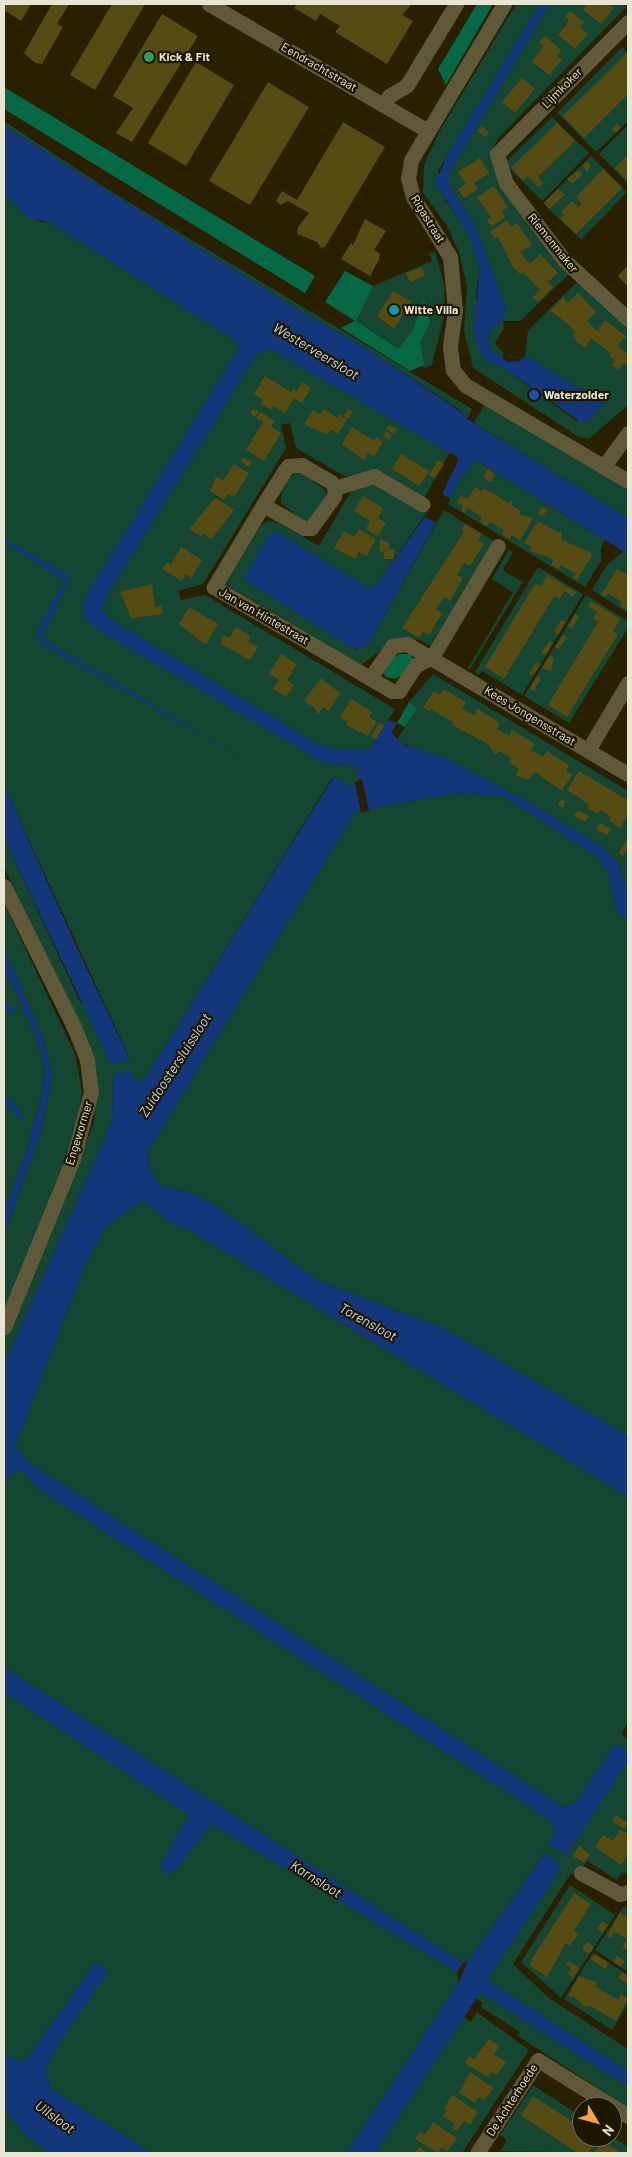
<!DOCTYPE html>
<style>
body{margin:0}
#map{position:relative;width:632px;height:2157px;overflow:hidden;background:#282001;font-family:Barlow,sans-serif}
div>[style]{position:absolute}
.green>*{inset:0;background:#144631}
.forest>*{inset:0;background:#076845}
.water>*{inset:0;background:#14377c}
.pier>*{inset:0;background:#282001}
.stream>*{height:5px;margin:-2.5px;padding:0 2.5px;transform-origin:2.5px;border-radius:2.5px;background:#14377c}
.building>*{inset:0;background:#574b14}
.round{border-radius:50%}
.minor>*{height:15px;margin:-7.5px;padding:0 7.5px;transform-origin:7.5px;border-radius:7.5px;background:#605939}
.dots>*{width:14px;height:14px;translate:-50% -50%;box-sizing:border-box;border:2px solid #1e1700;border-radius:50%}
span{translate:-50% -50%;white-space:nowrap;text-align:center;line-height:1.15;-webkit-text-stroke:4.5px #1e1700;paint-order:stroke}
.poi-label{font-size:12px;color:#e9e5d3;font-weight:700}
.left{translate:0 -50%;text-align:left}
.street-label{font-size:12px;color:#e9e5d3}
.water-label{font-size:14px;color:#ccd7eb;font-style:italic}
.frame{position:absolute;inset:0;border:5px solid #e9e5d3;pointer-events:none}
.north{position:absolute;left:572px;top:2097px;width:50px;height:50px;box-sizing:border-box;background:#1e1700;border:1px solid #6f6954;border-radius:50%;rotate:127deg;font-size:14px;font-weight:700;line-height:20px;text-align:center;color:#e9e5d3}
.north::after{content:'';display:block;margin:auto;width:18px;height:22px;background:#f2a541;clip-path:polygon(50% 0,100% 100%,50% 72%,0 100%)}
</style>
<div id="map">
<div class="green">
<i style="clip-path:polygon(516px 4px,540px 4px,438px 171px,442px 195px,471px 237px,480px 269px,476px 295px,485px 360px,504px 368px,576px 421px,588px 421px,604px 403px,525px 356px,528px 330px,577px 282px,628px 326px,628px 405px,589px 439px,579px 437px,473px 368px,464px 331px,467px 286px,459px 252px,446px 224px,423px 193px,424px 165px,439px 132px)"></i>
<i style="clip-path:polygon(550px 4px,628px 5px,498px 138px,491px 153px,497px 174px,526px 223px,569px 274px,520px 321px,503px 321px,504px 328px,495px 343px,504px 353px,502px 359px,490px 349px,488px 336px,493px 327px,503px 320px,505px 306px,475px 226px,449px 184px,449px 173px)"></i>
<i style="clip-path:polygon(622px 47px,628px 53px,628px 121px,596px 152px,557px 113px)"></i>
<i style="clip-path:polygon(552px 117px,589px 153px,542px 201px,507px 166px,507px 161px)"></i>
<i style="clip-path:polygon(4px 121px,109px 190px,472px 409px,467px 419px,460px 410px,362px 346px,300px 311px,4px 126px)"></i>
<i style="clip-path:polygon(628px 125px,628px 184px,599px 154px)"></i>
<i style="clip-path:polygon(591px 156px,627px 192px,581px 240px,543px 203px)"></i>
<i style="clip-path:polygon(4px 193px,19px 209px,41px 222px,51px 223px,237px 342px,239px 348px,82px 604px,328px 764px,351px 765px,356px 768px,360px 784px,349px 785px,332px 778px,145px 1078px,133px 1082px,113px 1075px,112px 1118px,103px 1142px,4px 1364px,4px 1339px,94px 1123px,97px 1076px,95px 1059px,4px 867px,4px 838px,79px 1000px,130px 1059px,4px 786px)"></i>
<i style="clip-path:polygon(435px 252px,444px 283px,445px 312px,432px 365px,425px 368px,355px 321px,373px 286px,432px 261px,429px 253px)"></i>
<i style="clip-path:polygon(269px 348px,450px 452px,423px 500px,374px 470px,346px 477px,296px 448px,290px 423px,281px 425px,286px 448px,203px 584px,178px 591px,181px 600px,205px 595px,395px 709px,370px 749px,332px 750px,317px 744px,108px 618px,102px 609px,106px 597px,258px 352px)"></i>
<i style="clip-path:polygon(485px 404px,628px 490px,628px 518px,474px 423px)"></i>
<i style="clip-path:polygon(476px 460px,605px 540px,601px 547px,601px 561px,585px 587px,448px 504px,457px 483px)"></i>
<i style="clip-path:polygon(296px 474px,304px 474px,325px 490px,327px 496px,310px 521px,303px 521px,281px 503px,282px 491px,289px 478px)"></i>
<i style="clip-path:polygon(376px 482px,428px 511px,374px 588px,367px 587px,277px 532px,244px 579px,357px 650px,370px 641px,444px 510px,494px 541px,430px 646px,420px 640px,398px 638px,361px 665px,225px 584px,261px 525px,268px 521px,281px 524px,319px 546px,353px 488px)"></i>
<i style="clip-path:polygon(509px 549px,513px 552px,503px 570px,523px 582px,470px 669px,468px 668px,513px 592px,492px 579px)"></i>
<i style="clip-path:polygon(624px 551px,628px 554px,628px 613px,592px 590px,607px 565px)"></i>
<i style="clip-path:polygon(538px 567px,583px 594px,522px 695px,482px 671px,479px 675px,475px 672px)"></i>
<i style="clip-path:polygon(586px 595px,628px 621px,628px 628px,569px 723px,524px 696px)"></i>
<i style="clip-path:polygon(433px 674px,628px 791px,628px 895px,618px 862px,602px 847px,523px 799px,446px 758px,423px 753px,397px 740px,417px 708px,409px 702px)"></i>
<i style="clip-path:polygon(453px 793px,503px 796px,598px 857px,608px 873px,617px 911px,628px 920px,628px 1436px,443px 1328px,318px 1281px,218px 1207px,190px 1192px,161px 1187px,149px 1168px,148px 1151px,355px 812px)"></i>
<i style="clip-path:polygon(4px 903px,75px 1054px,82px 1092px,78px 1119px,63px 1167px,4px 1310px,4px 1234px,41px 1132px,52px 1074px,41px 1033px,4px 949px)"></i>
<i style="clip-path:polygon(4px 968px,34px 1032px,45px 1070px,43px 1090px,26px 1153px,4px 1212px)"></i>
<i style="clip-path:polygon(143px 1200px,164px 1219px,189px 1230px,628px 1497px,628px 1722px,621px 1734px,628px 1740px,628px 1752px,615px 1744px,576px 1802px,563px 1807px,26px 1461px,15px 1446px,83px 1270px,105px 1227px)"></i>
<i style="clip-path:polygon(20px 1469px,37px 1488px,550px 1820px,555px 1831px,557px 1850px,565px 1856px,628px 1761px,628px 1875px,622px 1872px,617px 1880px,587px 1861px,576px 1876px,571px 1873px,513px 1964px,549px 1998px,628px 2049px,628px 2071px,486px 1980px,561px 1864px,553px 1858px,544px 1854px,468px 1961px,463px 1963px,4px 1667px,4px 1480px)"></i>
<i style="clip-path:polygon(4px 1692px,184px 1809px,189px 1815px,170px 1874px,210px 1823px,457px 1972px,459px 1982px,346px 2153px,152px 2153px,58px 2095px,50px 2088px,46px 2068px,95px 1962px,27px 2059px,18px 2061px,4px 2053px)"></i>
<i style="clip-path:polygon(570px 1885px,615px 1915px,561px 1998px,521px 1962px)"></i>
<i style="clip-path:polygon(624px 1906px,628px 1909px,628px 1972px,595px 1950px)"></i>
<i style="clip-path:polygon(593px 1953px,628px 1975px,628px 2004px,612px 2030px,564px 1999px)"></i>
<i style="clip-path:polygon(480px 1993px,628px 2087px,628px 2108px,518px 2036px,520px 2032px,481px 2007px,483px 2003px,476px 1998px)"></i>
<i style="clip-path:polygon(477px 2012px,529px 2050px,462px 2153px,375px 2153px,464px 2017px,471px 2022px)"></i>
<i style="clip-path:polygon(533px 2085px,582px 2117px,582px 2137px,612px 2136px,628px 2147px,628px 2153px,500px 2151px,507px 2140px,500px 2135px)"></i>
<i style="clip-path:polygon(4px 2109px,25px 2134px,49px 2153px,7px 2153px,4px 2150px)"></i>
</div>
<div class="forest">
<i style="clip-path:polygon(477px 4px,493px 4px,446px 85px,438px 69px)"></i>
<i style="clip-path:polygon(4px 87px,315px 276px,305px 293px,4px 109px)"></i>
<i style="clip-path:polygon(345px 271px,373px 286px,356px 321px,398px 349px,413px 330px,424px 300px,430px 322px,420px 342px,424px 365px,410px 371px,341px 328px,355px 321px,325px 302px)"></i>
<i style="clip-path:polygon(400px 654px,410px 654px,413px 659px,402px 675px,395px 679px,386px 677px,382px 671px,392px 657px)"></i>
<i style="clip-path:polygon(409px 702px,417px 708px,405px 727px,397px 723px)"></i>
</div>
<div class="water">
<i style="clip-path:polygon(540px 4px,550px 4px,449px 173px,449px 184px,475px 226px,505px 306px,503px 320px,493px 327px,488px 336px,490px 349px,508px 362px,519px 361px,525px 356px,604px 403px,588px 422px,582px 423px,504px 368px,485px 360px,477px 344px,474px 329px,480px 269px,471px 238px,435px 183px,450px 150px)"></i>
<i style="clip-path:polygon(4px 126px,300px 311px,362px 346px,460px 411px,467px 419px,628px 518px,628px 554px,476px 460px,457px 483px,451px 498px,447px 497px,442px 494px,459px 459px,455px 456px,269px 349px,258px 352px,106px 597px,102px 609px,108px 618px,317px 744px,332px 749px,370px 749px,388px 720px,397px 723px,391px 733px,405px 745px,446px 758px,523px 799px,602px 847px,618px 862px,628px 895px,628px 920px,617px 911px,608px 873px,598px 857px,503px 796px,453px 793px,355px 812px,148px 1151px,149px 1168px,161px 1187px,190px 1192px,218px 1207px,318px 1281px,443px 1328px,628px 1436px,628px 1497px,189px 1230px,164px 1219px,143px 1200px,105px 1227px,83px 1270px,15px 1446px,26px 1461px,563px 1807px,576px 1802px,615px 1744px,628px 1752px,628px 1761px,566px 1856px,548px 1844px,555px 1831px,550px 1820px,37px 1488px,20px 1469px,4px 1480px,4px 1364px,103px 1142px,112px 1118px,113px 1075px,130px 1070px,134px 1082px,145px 1078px,333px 778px,349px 785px,360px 784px,356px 768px,351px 765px,328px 764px,312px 756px,98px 630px,84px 617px,82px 604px,87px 594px,239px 348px,237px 342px,51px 223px,28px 217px,19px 209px,4px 193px)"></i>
<i style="clip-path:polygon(425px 517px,436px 523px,370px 641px,362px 649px,352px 648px,244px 579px,268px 535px,277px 532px,367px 587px,374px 588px)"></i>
<i style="clip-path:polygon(4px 539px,68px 575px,68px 583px,41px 638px,254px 765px,38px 642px,37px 631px,62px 585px,63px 579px,4px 543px)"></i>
<i style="clip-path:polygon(4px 786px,77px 948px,130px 1060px,111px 1064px,4px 838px)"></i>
<i style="clip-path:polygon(4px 949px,41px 1033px,52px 1074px,41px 1132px,4px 1234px,4px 1212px,26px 1153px,43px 1090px,45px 1070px,34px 1032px,4px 968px)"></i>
<i style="clip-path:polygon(4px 1667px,463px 1963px,457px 1972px,211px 1824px,174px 1872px,166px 1874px,162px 1870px,161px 1863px,189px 1815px,4px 1692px)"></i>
<i style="clip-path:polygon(545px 1853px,561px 1864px,560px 1870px,487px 1980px,628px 2071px,628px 2087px,480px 1993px,375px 2153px,346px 2153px,459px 1982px,468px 1961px)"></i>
<i style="clip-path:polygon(95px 1962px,108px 1971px,54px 2051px,46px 2068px,50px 2088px,152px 2153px,49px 2153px,25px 2134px,4px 2109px,4px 2053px,18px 2061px,27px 2059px)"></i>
</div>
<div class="pier">
<i style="clip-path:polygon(362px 779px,369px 811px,361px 813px,355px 782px)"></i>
</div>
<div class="stream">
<i style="left:4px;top:1003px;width:12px;rotate:48deg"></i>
<i style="left:4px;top:1096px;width:26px;rotate:51deg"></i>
</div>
<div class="building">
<i style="clip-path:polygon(4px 4px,31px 4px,21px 21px,4px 10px)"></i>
<i style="clip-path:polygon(52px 4px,69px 4px,57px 24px,63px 27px,42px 64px,35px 63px,24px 53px)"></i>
<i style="clip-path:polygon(112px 4px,145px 4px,95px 90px,70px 75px)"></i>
<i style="clip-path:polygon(297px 4px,412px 4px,402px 15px,413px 21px,387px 64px,335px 32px,340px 26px,320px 14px,316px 21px,294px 8px)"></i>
<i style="clip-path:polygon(588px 4px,608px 4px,614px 8px,601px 24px,583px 10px)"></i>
<i style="clip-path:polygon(570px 11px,584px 22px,580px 27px,588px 34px,575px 49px,558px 35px,567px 24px,569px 20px,565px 17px)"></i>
<i style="clip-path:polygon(162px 14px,198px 36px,132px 142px,116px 133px,133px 108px,113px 96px)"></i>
<i style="clip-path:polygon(545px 36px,561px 50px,557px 56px,562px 60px,549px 75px,532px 61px,541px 50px,543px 46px,539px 42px)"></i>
<i style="clip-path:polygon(627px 53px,628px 94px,584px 138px,563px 116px)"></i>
<i style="clip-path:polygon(196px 62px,234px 85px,186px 166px,148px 143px)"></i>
<i style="clip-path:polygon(522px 78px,535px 89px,515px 113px,502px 102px)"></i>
<i style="clip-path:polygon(268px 82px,309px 107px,250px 205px,209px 181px)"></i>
<i style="clip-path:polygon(343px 122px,385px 147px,325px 247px,321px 248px,317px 242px,297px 234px,298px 227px,309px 213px,288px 201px,281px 205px,276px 201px,282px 191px,297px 200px)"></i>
<i style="clip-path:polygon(557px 123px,575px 141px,538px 177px,543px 183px,539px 187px,527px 176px,523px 180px,511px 168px)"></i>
<i style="clip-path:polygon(617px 124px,621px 128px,616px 133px,612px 128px)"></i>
<i style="clip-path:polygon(482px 126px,489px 133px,485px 137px,478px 131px)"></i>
<i style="clip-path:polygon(628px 155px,628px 181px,615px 168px)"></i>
<i style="clip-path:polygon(480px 158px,489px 173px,474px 183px,478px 189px,464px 198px,458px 189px,466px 184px,458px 172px)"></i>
<i style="clip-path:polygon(586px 161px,591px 166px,587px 171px,582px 166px)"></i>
<i style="clip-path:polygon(603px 169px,622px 188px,576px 234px,560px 219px,564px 214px,561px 212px,572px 201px,578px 207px,582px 204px,576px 197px)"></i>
<i style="clip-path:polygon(578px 170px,583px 174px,577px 179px,573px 175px)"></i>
<i style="clip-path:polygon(572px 175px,577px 180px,572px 184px,567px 179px)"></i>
<i style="clip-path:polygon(494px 186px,508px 207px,502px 211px,505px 217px,492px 227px,487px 220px,491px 217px,477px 197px)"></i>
<i style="clip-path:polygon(558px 189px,565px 195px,549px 209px,544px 203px)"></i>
<i style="clip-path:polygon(365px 219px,386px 231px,374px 250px,380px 254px,379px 260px,370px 276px,341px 259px,351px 243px,353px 245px)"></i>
<i style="clip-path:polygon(507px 220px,511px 227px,517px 223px,532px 245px,520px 252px,530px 264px,540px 254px,558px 273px,548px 282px,553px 287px,538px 302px,533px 297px,540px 290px,523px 272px,520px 274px,513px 267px,498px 237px,495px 239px,490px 232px)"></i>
<i style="clip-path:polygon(628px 265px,628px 287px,618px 276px)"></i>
<i style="clip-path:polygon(422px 268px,425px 276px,410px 282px,406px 273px)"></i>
<i style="clip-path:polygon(393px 291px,411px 301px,394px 329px,377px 316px)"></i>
<i style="clip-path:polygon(578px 293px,596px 312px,587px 321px,597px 331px,605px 320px,626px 336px,618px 346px,628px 354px,628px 366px,624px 363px,619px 370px,612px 365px,615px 361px,609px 356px,611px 353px,591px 339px,585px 348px,577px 342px,573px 334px,575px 332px,567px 323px,550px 311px,563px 297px,568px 303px)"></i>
<i style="clip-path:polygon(265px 376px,291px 392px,294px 389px,297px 391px,302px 382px,311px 388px,302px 403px,294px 398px,285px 413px,273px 406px,271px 410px,261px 404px,263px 400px,254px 394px)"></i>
<i style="clip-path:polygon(253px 408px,259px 412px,255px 417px,250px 413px)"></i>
<i style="clip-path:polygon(324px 409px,337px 418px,339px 414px,347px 420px,338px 434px,331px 430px,327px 435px,304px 424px,313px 410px,320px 414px)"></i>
<i style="clip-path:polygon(348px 409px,353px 412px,348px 419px,343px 416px)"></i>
<i style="clip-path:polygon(260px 412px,275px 421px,271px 427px,281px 433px,264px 461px,246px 450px,263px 422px,256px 418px)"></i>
<i style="clip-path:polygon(389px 425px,397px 429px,394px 434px,387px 429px)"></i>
<i style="clip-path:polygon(352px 427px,374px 441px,376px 437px,383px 442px,374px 457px,368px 453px,364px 460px,342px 444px)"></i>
<i style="clip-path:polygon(386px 431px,392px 435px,389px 440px,383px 436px)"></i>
<i style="clip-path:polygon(401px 454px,429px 471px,419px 486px,392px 469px)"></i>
<i style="clip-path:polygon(243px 457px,252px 462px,249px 467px,240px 461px)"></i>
<i style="clip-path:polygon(438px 460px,444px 464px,435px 478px,429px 475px)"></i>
<i style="clip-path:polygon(234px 464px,249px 473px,234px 497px,228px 494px,224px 500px,210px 491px,216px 477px,223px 481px)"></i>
<i style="clip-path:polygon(488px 469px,495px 474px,491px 482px,483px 477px)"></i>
<i style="clip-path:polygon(475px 487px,482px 491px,484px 488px,509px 503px,512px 500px,512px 505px,521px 511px,519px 514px,533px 518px,520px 540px,512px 535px,509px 539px,505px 537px,502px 534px,504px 530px,490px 522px,487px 526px,483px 524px,480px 521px,482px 517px,468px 508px,465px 513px,461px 510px,463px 506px,457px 502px,461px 495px,468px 499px)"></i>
<i style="clip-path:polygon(363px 496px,383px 508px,378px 518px,386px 523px,378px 536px,366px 529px,370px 521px,354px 511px)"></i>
<i style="clip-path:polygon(215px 498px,234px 509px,212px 539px,203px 533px,201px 536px,189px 529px)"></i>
<i style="clip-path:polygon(542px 507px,547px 510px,543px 516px,538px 514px)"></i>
<i style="clip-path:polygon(538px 521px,559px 533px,561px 530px,562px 540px,593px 554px,577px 580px,573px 578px,576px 574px,561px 565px,559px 569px,551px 565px,554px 560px,547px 556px,529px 551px,532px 547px,524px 543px)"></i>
<i style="clip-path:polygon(465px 524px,482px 534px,478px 540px,484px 544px,470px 566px,464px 563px,457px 575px,463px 578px,450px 601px,444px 597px,436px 609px,442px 613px,429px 635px,423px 632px,419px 638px,402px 628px,464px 532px,461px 530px)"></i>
<i style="clip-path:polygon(359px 529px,376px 539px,367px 556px,359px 552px,355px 559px,334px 548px,344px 531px,354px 537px)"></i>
<i style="clip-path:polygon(380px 539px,390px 544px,389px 549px,394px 549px,394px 559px,384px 559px,384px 552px,379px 551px)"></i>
<i style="clip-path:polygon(181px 547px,202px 560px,192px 578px,186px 574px,182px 581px,162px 569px,167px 562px,171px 564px)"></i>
<i style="clip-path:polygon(617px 569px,628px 575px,627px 610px,620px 606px,622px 602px,608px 593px,605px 597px,601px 595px)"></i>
<i style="clip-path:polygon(547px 575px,576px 592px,573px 597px,565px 591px,559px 599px,554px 596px,504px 679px,485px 667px,535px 584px,541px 587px)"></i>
<i style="clip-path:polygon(152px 584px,155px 607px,161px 606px,163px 614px,131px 618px,120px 592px)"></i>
<i style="clip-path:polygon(591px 601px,620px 619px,613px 631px,618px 634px,567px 717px,548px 705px,598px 622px,593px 619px,597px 612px,588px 606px)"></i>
<i style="clip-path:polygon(189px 607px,218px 624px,206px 645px,179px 624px)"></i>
<i style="clip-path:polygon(575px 614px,579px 616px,572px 629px,568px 626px)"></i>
<i style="clip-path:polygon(561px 620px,566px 622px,558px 635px,554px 632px)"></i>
<i style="clip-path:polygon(236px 627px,250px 636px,248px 641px,258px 647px,250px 660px,221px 644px,222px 636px,230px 637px)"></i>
<i style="clip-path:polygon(563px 635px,567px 637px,559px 649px,555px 647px)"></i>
<i style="clip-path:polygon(549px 641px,553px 643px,546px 655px,541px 653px)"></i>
<i style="clip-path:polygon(281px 654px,297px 664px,287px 680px,294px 685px,286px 697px,273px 689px,279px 680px,269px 674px)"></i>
<i style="clip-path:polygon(550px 655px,554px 658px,551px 672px,542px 668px)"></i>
<i style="clip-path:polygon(536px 662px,541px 664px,533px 676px,529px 674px)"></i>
<i style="clip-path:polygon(537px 676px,541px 678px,534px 691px,530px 688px)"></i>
<i style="clip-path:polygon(321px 678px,340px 693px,329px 711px,323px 707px,318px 715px,314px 707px,304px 701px)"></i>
<i style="clip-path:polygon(443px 689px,466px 702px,462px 708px,468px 712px,474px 715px,478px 709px,500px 723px,497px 729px,509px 736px,512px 730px,535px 744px,531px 750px,543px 757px,547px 751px,569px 765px,566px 771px,572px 775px,562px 791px,535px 772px,528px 780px,515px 775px,519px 769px,509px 762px,511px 758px,500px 751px,495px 755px,488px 744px,452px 725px,453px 722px,431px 709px,430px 711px,423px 708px,434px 691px,440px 695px)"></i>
<i style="clip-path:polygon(351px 699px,372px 712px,369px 717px,377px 722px,368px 736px,346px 725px,348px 722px,340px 717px)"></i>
<i style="clip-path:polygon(379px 723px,384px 726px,376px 739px,371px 736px)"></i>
<i style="clip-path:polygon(579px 771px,626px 799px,628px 796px,628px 814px,620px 828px,609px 821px,611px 817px,600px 810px,598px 814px,587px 808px,589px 804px,567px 790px)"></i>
<i style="clip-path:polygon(561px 799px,566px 802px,563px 808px,558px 806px)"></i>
<i style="clip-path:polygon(578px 810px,589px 816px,585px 822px,574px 816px)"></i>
<i style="clip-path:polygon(600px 823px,611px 829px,607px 835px,596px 829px)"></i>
<i style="clip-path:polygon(628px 837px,628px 848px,623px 856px,619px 853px)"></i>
<i style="clip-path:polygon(616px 1815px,628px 1823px,624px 1829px,612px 1821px)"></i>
<i style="clip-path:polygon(620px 1829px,628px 1834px,628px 1854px,621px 1865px,595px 1847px,603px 1835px,613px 1841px)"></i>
<i style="clip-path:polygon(579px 1846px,590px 1854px,584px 1863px,573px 1856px)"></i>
<i style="clip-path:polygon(574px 1893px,591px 1904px,574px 1931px,578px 1934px,570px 1946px,566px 1943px,547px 1977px,530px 1966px,532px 1959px)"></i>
<i style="clip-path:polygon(620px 1912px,628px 1917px,627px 1950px,622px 1948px,627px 1939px,615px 1932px,610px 1938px,607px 1936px)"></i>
<i style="clip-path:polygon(602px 1921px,608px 1925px,602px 1933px,597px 1929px)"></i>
<i class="round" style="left:583px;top:1943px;width:10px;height:10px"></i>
<i style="clip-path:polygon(595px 1954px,609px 1963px,605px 1969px,590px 1959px)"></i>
<i style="clip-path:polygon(617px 1956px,625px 1961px,621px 1967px,613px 1962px)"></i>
<i style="clip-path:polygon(569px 1961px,580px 1968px,573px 1978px,568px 1974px,571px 1968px,566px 1965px)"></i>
<i style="clip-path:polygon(622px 1972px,628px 1976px,628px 1984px,618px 1978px)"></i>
<i style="clip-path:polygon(579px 1976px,598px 1983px,596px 1987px,618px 2000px,621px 1994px,628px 1999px,616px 2021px,590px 2006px,584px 2007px,576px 1998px,568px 1996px)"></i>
<i style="clip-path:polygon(489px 2039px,499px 2046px,494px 2054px,506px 2062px,497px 2075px,491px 2072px,488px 2077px,465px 2063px,469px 2056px,474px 2059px)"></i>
<i style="clip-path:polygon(470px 2072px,494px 2088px,484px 2100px,479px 2097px,475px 2103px,459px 2093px)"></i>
<i style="clip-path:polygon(452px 2095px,478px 2112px,470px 2125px,464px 2121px,457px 2131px,452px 2128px,455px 2124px,443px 2116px,447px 2110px,444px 2108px)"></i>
<i style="clip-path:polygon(533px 2096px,582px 2128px,582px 2137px,598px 2138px,588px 2153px,578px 2153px,521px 2116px)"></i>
<i style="clip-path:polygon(433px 2122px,457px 2138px,447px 2151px,442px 2147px,438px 2153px,415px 2139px,420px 2132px,425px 2135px)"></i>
<i style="clip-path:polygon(602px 2141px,613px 2148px,621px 2153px,594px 2153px)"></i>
<i style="clip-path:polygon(419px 2147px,423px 2150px,428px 2153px,415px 2153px)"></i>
</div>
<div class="minor">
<i style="left:209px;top:4px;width:253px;rotate:30.1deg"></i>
<i style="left:504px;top:4px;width:182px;rotate:120.8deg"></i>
<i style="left:411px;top:160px;width:18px;rotate:99deg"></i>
<i style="left:408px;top:178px;width:20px;rotate:75deg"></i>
<i style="left:413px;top:197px;width:70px;rotate:58.3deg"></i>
<i style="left:450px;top:257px;width:53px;rotate:84.6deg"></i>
<i style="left:455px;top:310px;width:37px;rotate:98deg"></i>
<i style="left:450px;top:347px;width:23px;rotate:83deg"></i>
<i style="left:453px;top:370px;width:19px;rotate:51deg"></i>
<i style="left:465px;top:385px;width:189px;rotate:30.5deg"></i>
<i style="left:628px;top:22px;width:186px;rotate:134.8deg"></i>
<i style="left:497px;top:154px;width:30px;rotate:73deg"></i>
<i style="left:506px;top:183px;width:96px;rotate:53deg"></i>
<i style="left:564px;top:260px;width:87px;rotate:42.7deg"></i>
<i style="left:383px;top:104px;width:10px;rotate:-53deg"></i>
<i style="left:389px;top:96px;width:21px;rotate:-31deg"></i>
<i style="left:407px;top:85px;width:95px;rotate:-58.8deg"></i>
<i style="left:604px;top:466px;width:41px;rotate:-54deg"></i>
<i style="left:335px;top:488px;width:41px;rotate:-17.1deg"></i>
<i style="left:374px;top:476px;width:56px;rotate:30.3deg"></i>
<i style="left:263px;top:505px;width:47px;rotate:29.3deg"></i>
<i style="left:304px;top:528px;width:7px"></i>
<i style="left:311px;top:528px;width:39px;rotate:-54deg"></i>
<i style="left:334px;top:496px;width:8px;rotate:-83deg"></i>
<i style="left:335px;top:488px;width:7px;rotate:-124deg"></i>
<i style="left:331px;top:482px;width:34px;rotate:-150deg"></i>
<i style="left:302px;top:465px;width:14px;rotate:176deg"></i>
<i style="left:288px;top:466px;width:5px;rotate:127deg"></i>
<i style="left:285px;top:470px;width:41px;rotate:122.2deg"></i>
<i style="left:263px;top:505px;width:96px;rotate:120.9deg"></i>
<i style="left:214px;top:587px;width:206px;rotate:30.3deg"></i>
<i style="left:392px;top:691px;width:7px"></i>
<i style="left:399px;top:691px;width:31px;rotate:-57deg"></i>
<i style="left:416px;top:665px;width:18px;rotate:-27deg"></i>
<i style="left:432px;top:657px;width:129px;rotate:-59.3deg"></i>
<i style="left:370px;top:678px;width:39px;rotate:-55deg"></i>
<i style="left:392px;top:646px;width:15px;rotate:-8deg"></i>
<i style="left:407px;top:644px;width:256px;rotate:30.5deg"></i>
<i style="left:588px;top:750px;width:78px;rotate:-59.2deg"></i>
<i style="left:4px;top:886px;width:157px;rotate:63.6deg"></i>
<i style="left:74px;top:1027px;width:35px;rotate:68deg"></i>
<i style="left:87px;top:1060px;width:32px;rotate:83deg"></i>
<i style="left:91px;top:1092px;width:69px;rotate:105deg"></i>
<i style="left:73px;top:1159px;width:182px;rotate:112.3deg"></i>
<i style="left:581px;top:1873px;width:44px;rotate:28.3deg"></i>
<i style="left:620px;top:1894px;width:8px;rotate:-14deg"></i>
<i style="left:477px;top:2153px;width:111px;rotate:-56.7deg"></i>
<i style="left:538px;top:2060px;width:106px;rotate:31.9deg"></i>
</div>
<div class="dots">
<i style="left:149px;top:57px;background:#2e9e5b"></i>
<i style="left:394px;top:310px;background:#0f9aa8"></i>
<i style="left:534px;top:395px;background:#1a4fb4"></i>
</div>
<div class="poi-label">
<span class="left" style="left:159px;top:57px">Kick &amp; Fit</span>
<span class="left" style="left:404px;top:310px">Witte Villa</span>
<span class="left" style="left:544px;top:395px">Waterzolder</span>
</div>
<div class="street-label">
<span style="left:319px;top:67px;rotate:30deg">Eendrachtstraat</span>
<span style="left:562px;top:88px;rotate:-45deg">Lijmkoker</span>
<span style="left:428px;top:219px;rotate:58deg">Rigastraat</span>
<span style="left:553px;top:243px;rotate:51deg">Riemenmaker</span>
<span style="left:264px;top:616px;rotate:30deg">Jan van Hintestraat</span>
<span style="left:530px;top:716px;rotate:31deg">Kees Jongensstraat</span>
<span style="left:79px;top:1133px;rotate:-73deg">Engewormer</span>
<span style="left:512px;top:2100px;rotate:-57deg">De Achterhoede</span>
</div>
<div class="water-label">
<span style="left:316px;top:351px;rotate:31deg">Westerveersloot</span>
<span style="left:175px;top:1065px;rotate:-57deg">Zuidoostersluissloot</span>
<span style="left:368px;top:1322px;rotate:29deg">Torensloot</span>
<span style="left:316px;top:1879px;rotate:32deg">Karnsloot</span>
<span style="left:55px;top:2117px;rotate:36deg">Uilsloot</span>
</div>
<div class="frame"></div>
<div class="north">N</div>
</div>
